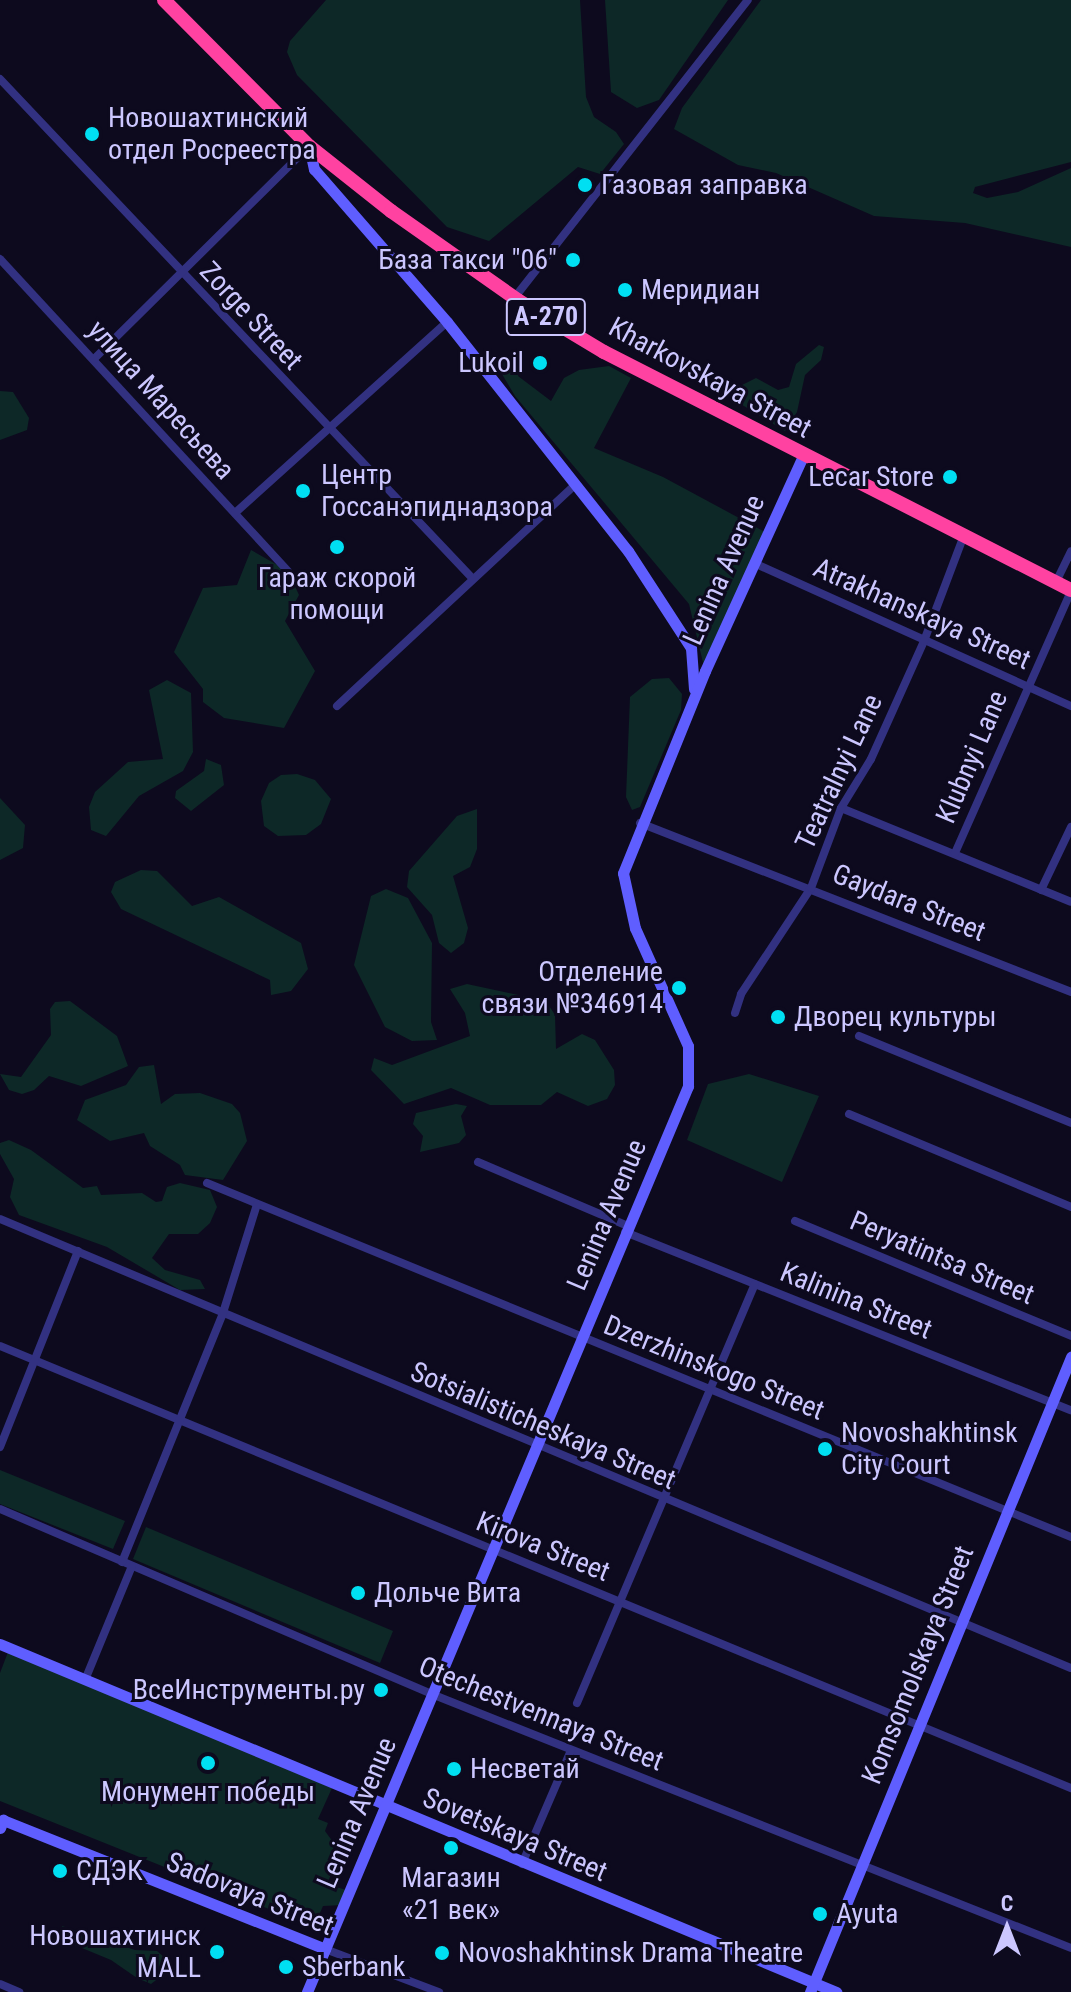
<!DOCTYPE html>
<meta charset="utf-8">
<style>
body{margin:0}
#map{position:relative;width:1071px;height:1992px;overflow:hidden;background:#0d0a1e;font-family:"Roboto Condensed",sans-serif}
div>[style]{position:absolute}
.green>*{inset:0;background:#0d2827}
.street>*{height:8px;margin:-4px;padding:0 4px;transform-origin:4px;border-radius:4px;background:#323181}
.secondary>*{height:11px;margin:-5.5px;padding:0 5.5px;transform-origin:5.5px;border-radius:5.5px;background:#5f5eff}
.highway>*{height:14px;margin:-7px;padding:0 7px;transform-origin:7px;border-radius:7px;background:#ff42a1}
.dots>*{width:22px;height:22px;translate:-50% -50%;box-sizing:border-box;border:4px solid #0d0a1e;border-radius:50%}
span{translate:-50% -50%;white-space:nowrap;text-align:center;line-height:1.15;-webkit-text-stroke:6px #0d0a1e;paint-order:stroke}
.shield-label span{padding:2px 6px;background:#0d0a1e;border:2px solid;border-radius:6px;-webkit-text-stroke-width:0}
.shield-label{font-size:26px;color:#ccc7ff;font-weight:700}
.poi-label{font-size:28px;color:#ccc7ff}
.left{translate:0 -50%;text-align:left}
.right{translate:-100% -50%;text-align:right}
.street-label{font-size:28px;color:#ccc7ff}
.north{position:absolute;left:967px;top:1888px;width:80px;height:80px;-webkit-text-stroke:6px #0d0a1e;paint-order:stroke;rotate:0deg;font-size:22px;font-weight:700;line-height:32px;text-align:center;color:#ccc7ff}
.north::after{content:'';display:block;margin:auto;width:28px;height:36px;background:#ccc7ff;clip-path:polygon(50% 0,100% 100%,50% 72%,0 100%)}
</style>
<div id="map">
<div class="green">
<i style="clip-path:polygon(326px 0,580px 0,586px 97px,594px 117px,616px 132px,624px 144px,600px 174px,578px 167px,489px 241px,447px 227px,297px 75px,287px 52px,290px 41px)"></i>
<i style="clip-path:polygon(605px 0,728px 0,659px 100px,637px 108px,611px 92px)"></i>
<i style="clip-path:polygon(761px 0,1071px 0,1071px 162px,975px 187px,973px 193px,987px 198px,1018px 192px,1071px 168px,1071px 247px,965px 223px,874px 216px,776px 173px,738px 165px,674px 129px,682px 108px)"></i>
<i style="clip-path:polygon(819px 345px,824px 347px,821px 360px,805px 375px,797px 412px,785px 431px,739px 403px,738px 387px,756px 378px,778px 390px,789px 387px,796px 364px)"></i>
<i style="clip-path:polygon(501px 355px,517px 358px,518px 376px,551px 401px,564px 378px,579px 370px,609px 366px,631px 378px,594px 448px,663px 477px,767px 533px,705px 671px,689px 604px,515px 396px,496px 364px)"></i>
<i style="clip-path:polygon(0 391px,13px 392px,29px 418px,27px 430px,0 440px)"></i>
<i style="clip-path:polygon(251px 550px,288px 571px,299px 595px,285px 621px,315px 671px,284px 728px,224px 718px,203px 702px,203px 689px,174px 652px,203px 588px,237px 585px)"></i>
<i style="clip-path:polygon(669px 678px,682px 694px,681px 710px,640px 807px,632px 810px,626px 797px,630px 697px,652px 679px)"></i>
<i style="clip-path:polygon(167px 680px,191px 693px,193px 752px,183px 771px,139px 796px,106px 836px,91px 830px,89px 807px,95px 792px,128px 762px,163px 759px,149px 690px)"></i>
<i style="clip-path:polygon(206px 759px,221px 765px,224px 785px,191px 811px,175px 798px,176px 791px,204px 771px)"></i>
<i style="clip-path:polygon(297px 774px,315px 780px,331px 799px,321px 824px,306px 835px,278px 836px,264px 826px,261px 801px,269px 783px,281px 775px)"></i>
<i style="clip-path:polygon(0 798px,25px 825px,23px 848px,0 860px)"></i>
<i style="clip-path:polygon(477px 809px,477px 849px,470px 867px,453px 876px,468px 928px,464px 943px,451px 953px,439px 943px,432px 915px,407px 887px,409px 871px,457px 816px)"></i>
<i style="clip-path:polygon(141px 870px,157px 871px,192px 906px,219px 897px,301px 943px,308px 969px,291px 991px,271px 995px,270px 980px,121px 909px,111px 892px,115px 882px)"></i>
<i style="clip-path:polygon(386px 889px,408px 898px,432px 943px,431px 1022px,437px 1040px,412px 1041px,385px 1027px,354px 965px,371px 896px)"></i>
<i style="clip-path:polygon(467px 984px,546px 1001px,555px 1015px,556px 1049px,582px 1034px,595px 1040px,614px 1070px,615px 1085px,607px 1099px,588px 1106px,557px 1092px,541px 1105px,490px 1105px,451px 1088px,404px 1104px,371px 1070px,374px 1058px,392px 1065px,470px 1036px,465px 1013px,450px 989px)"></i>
<i style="clip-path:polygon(70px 1001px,117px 1036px,128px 1066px,81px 1086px,49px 1076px,34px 1090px,22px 1094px,9px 1090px,0 1074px,21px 1077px,51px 1035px,50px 1009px,55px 1002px)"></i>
<i style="clip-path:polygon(154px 1065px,161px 1104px,175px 1094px,200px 1093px,232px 1104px,240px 1113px,247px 1141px,223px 1180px,185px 1175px,180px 1165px,150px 1146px,144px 1133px,110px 1141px,77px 1120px,85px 1100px,126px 1085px,139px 1067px)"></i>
<i style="clip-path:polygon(749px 1074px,819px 1096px,782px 1182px,687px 1140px,708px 1084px)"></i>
<i style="clip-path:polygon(456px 1104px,467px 1106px,461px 1116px,466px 1135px,459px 1143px,420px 1152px,423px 1136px,413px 1124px,416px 1113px)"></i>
<i style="clip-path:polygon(9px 1140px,31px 1150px,83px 1188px,97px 1186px,101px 1195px,142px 1193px,156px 1202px,162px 1201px,167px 1187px,180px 1183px,210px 1190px,217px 1207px,210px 1223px,198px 1234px,169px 1234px,152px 1258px,165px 1270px,200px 1280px,205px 1289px,180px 1290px,107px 1247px,19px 1215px,10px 1197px,14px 1179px,0 1154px,0 1143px)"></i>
<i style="clip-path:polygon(0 1470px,125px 1521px,113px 1549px,0 1504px)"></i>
<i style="clip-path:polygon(146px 1527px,393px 1631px,380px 1663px,133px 1559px)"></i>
<i style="clip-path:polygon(8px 1652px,332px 1788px,318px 1819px,328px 1823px,325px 1831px,333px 1842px,334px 1867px,327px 1884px,346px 1890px,343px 1905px,323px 1906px,314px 1927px,0 1801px,0 1673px)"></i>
<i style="clip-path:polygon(62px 1926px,135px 1950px,157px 1951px,164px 1957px,164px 1974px,151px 1984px,137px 1978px,111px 1960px,65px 1941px)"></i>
</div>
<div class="street">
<i style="left:0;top:79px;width:688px;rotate:46.59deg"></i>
<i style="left:0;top:259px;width:425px;rotate:47.3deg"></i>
<i style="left:515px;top:297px;width:377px;rotate:-51.9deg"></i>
<i style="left:94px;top:359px;width:303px;rotate:-44.7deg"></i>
<i style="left:235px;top:513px;width:285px;rotate:-42deg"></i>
<i style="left:754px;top:563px;width:348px;rotate:24.3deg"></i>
<i style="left:1056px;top:582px;width:34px;rotate:-64deg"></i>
<i style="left:337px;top:706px;width:326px;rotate:-42.9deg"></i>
<i style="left:841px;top:808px;width:248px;rotate:22.2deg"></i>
<i style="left:640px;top:823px;width:463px;rotate:21.4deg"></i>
<i style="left:955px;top:853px;width:287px;rotate:-66.1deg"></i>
<i style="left:1041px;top:890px;width:70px;rotate:-64.5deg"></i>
<i style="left:735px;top:1013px;width:20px;rotate:-72deg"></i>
<i style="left:741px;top:994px;width:127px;rotate:-56.6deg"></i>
<i style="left:811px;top:888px;width:85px;rotate:-69.4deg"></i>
<i style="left:841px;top:808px;width:57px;rotate:-58.5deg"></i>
<i style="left:871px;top:759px;width:129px;rotate:-65.8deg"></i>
<i style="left:924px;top:641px;width:110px;rotate:-69.3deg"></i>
<i style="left:859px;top:1036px;width:229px;rotate:22.3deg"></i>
<i style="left:849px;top:1114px;width:241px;rotate:22.7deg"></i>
<i style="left:478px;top:1162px;width:163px;rotate:23.1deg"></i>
<i style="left:207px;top:1183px;width:934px;rotate:22.28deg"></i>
<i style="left:0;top:1219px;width:1161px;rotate:22.75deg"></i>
<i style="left:795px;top:1221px;width:299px;rotate:22.6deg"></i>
<i style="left:625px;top:1232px;width:480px;rotate:21.8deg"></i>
<i style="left:0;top:1346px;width:1159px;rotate:22.43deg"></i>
<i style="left:0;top:1447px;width:211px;rotate:-68.3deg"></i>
<i style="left:0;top:1509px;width:472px;rotate:23.2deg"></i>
<i style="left:434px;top:1695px;width:685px;rotate:21.66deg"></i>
<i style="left:122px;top:1562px;width:266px;rotate:-67.9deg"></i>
<i style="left:222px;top:1316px;width:117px;rotate:-72.6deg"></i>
<i style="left:85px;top:1680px;width:123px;rotate:-67.6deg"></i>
<i style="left:577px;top:1703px;width:455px;rotate:-67deg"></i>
<i style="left:522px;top:1864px;width:124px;rotate:-66.7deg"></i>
<i style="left:325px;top:1949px;width:122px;rotate:20.7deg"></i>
<i style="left:0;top:1984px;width:21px;rotate:23deg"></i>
</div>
<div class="secondary">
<i style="left:309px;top:146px;width:24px;rotate:78deg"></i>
<i style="left:314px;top:169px;width:203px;rotate:49deg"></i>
<i style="left:447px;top:322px;width:292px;rotate:51.7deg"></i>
<i style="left:628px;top:551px;width:116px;rotate:57deg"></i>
<i style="left:691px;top:648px;width:41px;rotate:85.8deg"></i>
<i style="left:0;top:1644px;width:906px;rotate:22.6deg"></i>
<i style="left:0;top:1828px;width:9px;rotate:-69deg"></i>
<i style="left:3px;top:1820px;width:347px;rotate:21.8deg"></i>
<i style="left:307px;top:1992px;width:983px;rotate:-67.19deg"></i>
<i style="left:688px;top:1086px;width:40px;rotate:-90deg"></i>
<i style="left:688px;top:1046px;width:129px;rotate:-114.2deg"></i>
<i style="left:635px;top:928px;width:56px;rotate:-102.3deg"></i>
<i style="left:623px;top:873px;width:218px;rotate:-67.9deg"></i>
<i style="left:705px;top:671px;width:236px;rotate:-65.5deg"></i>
<i style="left:810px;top:1992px;width:687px;rotate:-67.66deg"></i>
</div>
<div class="highway">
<i style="left:164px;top:0;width:206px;rotate:45.2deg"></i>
<i style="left:309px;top:146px;width:105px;rotate:38.4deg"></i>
<i style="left:391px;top:211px;width:156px;rotate:35.1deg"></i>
<i style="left:519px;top:301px;width:99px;rotate:31deg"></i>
<i style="left:604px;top:352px;width:524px;rotate:27.01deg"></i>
</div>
<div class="dots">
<i style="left:92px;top:134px;background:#00dff2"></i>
<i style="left:585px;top:185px;background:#00dff2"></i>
<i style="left:573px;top:260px;background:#00dff2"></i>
<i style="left:625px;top:290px;background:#00dff2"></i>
<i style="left:540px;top:363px;background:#00dff2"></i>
<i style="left:950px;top:477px;background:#00dff2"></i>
<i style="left:303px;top:491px;background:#00dff2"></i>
<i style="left:337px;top:547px;background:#00dff2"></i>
<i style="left:679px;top:988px;background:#00dff2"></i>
<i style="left:778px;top:1017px;background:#00dff2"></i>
<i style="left:825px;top:1449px;background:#00dff2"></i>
<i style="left:358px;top:1593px;background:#00dff2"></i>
<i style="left:381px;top:1690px;background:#00dff2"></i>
<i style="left:208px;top:1763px;background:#00dff2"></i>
<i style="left:454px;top:1769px;background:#00dff2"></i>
<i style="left:451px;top:1848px;background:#00dff2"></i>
<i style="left:60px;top:1871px;background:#00dff2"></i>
<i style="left:820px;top:1914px;background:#00dff2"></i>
<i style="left:217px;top:1952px;background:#00dff2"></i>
<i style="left:442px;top:1953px;background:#00dff2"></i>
<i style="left:286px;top:1967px;background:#00dff2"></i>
</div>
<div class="shield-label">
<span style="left:546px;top:317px">А-270</span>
</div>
<div class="poi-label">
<span class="left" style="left:108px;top:134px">Новошахтинский<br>отдел Росреестра</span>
<span class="left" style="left:601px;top:185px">Газовая заправка</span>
<span class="right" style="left:557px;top:260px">База такси "06"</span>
<span class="left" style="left:641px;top:290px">Меридиан</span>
<span class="right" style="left:524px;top:363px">Lukoil</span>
<span class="left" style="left:321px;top:491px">Центр<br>Госсанэпиднадзора</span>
<span class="right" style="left:934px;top:477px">Lecar Store</span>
<span style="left:337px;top:594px">Гараж скорой<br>помощи</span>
<span class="right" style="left:663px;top:988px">Отделение<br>связи №346914</span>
<span class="left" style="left:794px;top:1017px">Дворец культуры</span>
<span class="left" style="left:841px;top:1449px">Novoshakhtinsk<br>City Court</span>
<span class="left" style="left:374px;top:1593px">Дольче Вита</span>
<span class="right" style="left:365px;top:1690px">ВсеИнструменты.ру</span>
<span class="left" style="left:470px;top:1769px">Несветай</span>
<span style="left:208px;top:1792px">Монумент победы</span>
<span class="left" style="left:76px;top:1871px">СДЭК</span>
<span style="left:451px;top:1894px">Магазин<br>«21 век»</span>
<span class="left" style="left:836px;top:1914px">Ayuta</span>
<span class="right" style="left:201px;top:1952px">Новошахтинск<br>MALL</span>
<span class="left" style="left:458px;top:1953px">Novoshakhtinsk Drama Theatre</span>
<span class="left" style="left:302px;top:1967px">Sberbank</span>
</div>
<div class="street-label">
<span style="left:251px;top:316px;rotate:47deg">Zorge Street</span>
<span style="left:710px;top:378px;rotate:28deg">Kharkovskaya Street</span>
<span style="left:161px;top:400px;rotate:48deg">улица Маресьева</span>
<span style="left:724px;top:570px;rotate:-66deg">Lenina Avenue</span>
<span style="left:922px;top:614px;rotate:24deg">Atrakhanskaya Street</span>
<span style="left:972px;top:757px;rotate:-67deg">Klubnyi Lane</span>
<span style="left:839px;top:772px;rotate:-65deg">Teatralnyi Lane</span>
<span style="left:909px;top:903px;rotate:22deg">Gaydara Street</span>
<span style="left:607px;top:1215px;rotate:-67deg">Lenina Avenue</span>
<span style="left:942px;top:1258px;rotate:23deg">Peryatintsa Street</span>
<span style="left:856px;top:1301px;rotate:22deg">Kalinina Street</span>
<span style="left:714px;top:1368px;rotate:22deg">Dzerzhinskogo Street</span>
<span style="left:543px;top:1426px;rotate:23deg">Sotsialisticheskaya Street</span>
<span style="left:543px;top:1547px;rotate:22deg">Kirova Street</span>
<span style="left:918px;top:1665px;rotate:-68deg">Komsomolskaya Street</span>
<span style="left:541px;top:1714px;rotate:22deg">Otechestvennaya Street</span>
<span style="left:357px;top:1813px;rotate:-67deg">Lenina Avenue</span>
<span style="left:515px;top:1835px;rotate:23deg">Sovetskaya Street</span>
<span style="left:250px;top:1894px;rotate:22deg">Sadovaya Street</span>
</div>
<div class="north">С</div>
</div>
